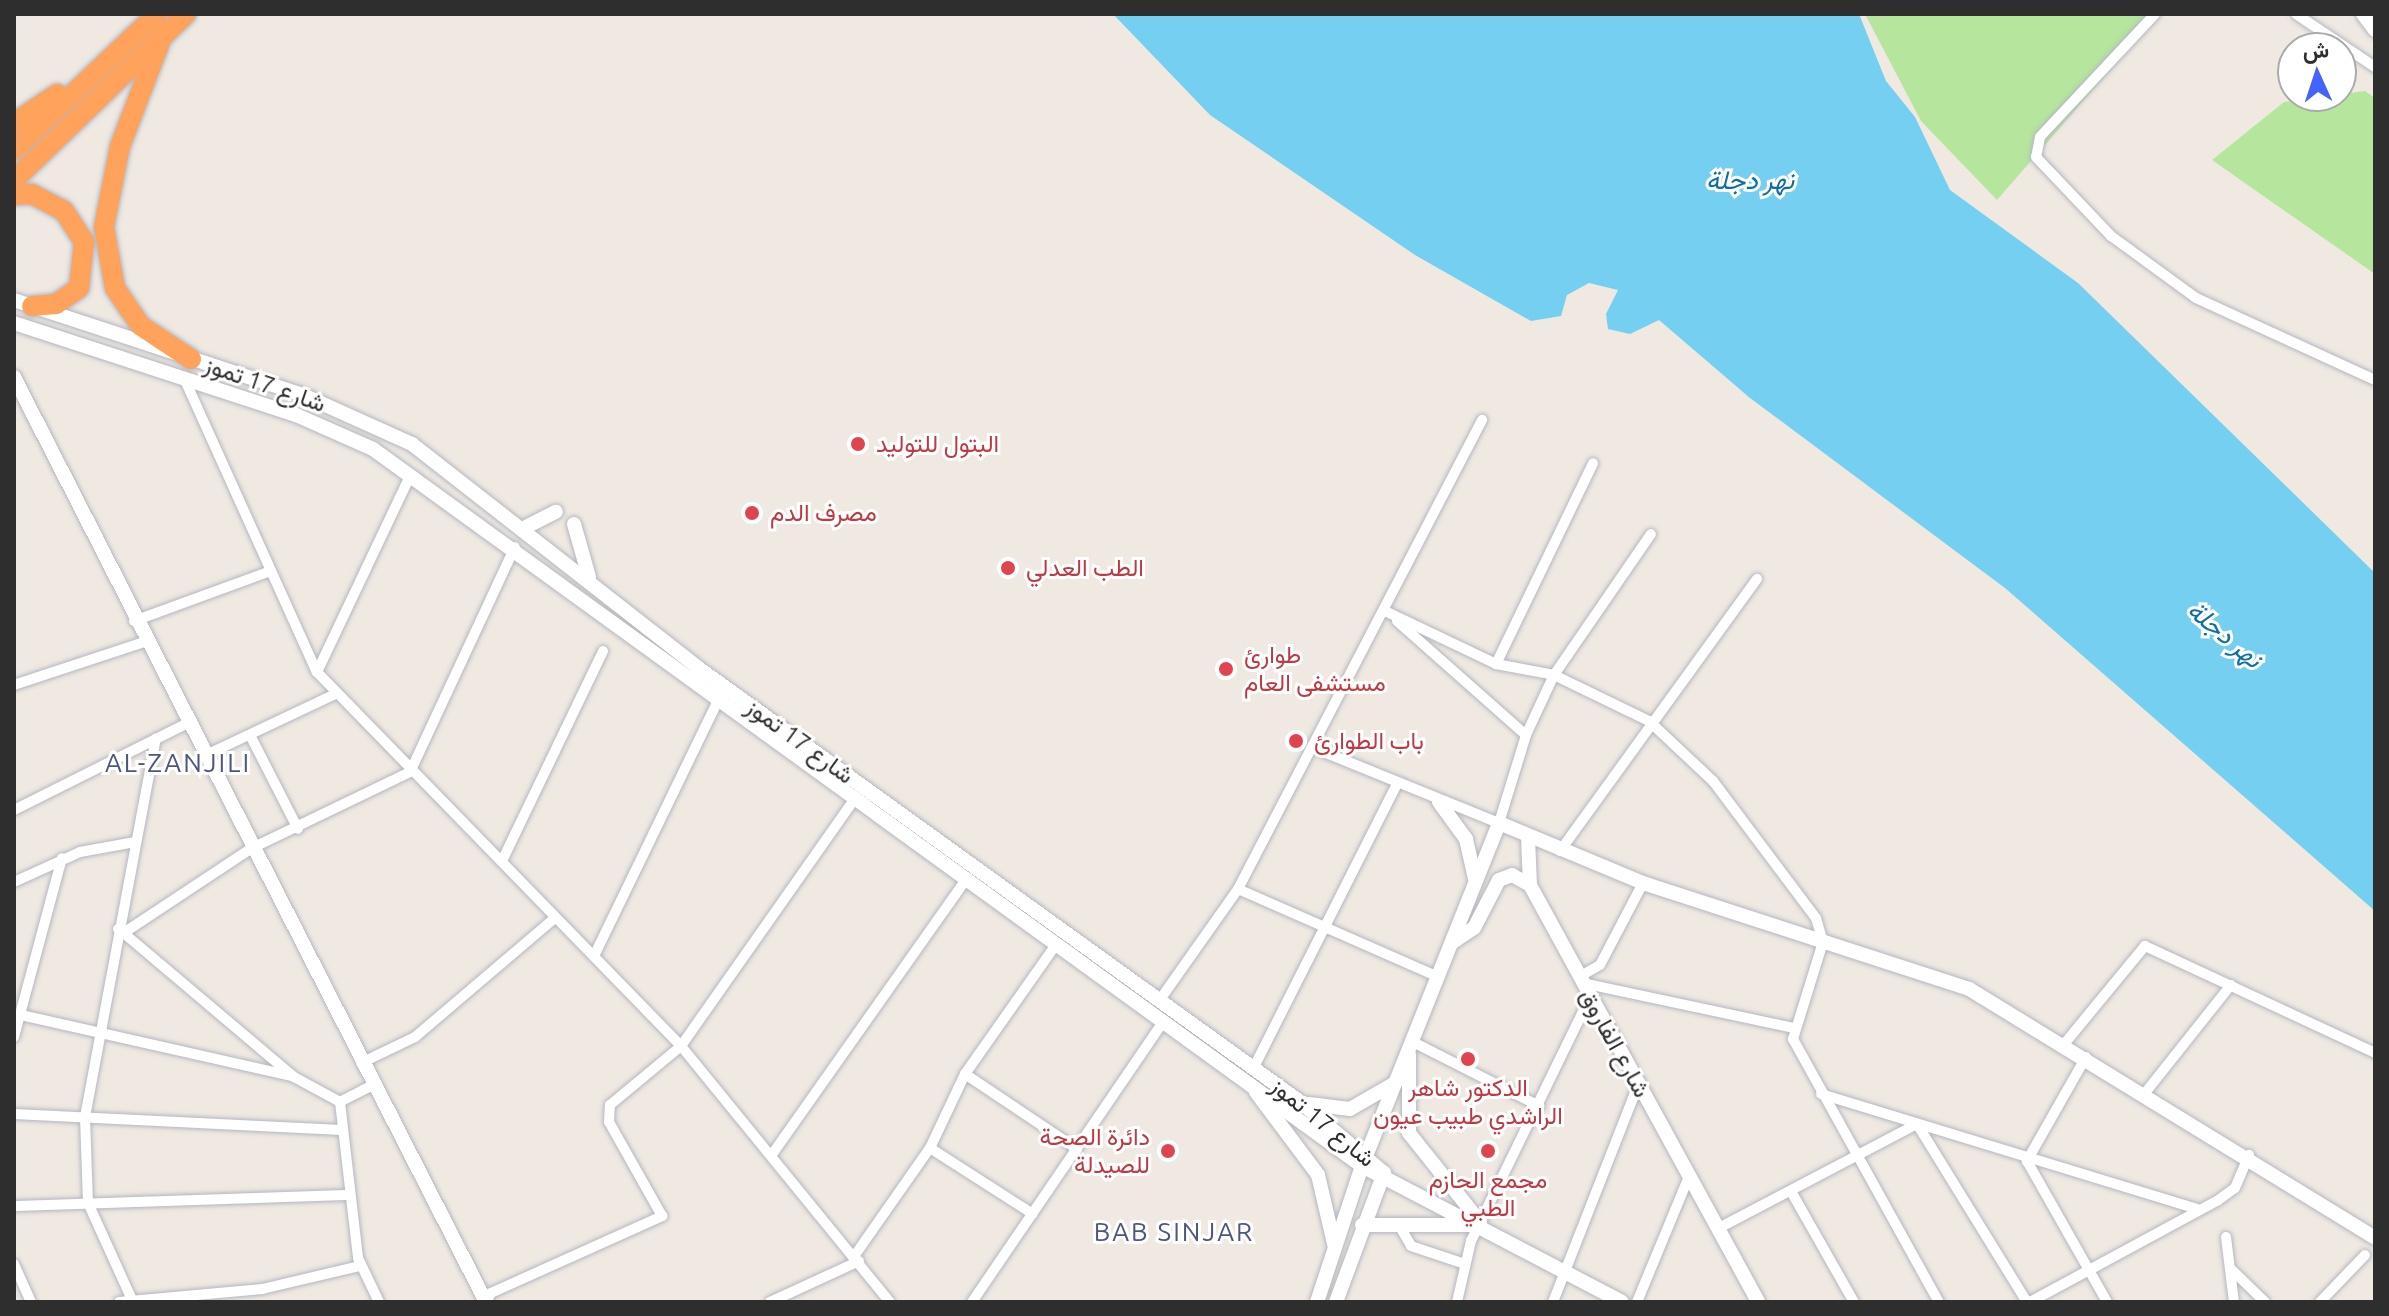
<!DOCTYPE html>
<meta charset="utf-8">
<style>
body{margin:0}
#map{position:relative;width:2389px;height:1316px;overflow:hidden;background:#efe9e1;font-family:Ubuntu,Vazirmatn,sans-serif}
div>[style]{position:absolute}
.green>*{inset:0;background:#b6e59e}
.water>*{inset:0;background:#75cff0}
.roads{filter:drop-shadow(0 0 2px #b4b7c1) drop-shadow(0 0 2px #b4b7c1)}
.street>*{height:10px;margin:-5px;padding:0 5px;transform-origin:5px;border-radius:5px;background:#fff}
.secondary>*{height:14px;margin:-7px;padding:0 7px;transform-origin:7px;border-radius:7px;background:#fff}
.highway>*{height:20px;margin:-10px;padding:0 10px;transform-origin:10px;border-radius:10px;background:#ffa35c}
.dots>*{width:22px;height:22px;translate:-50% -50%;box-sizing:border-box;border:4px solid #fff;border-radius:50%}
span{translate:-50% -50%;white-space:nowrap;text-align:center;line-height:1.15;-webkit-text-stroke:6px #fff;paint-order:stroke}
.street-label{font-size:24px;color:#2e2e2e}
.health-label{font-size:24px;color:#be3a42}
.left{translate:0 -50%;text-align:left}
.right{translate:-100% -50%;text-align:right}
.water-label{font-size:26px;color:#0d6fa3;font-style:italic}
.neighbourhood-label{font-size:26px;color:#4d5680;letter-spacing:2px}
.frame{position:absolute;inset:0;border:16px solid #2e2e2e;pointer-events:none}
.north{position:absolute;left:2277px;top:32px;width:80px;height:80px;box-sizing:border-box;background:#fff;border:2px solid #ababab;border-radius:50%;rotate:357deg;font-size:22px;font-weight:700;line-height:32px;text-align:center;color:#2e2e2e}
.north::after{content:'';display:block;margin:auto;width:28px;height:36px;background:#4264fb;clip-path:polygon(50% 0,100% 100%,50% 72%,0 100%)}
</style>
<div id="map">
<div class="green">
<i style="clip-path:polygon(1865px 14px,2159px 14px,1997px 200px,1921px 121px)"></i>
<i style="clip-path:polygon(2365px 91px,2375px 98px,2375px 274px,2212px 160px,2284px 102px)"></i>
</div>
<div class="water">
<i style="clip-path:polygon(1113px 14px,1859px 14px,1886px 81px,1915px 117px,1950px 190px,2078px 283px,2375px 573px,2375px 911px,2005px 588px,1750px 398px,1659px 320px,1630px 334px,1608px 329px,1606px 314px,1618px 290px,1589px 283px,1567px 295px,1561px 316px,1531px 321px,1415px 255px,1210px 115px)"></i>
</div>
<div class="roads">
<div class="street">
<i style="left:2155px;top:14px;width:168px;rotate:133.1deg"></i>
<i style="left:2040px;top:137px;width:20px;rotate:101deg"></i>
<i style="left:2036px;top:157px;width:109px;rotate:46.5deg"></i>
<i style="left:2111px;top:236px;width:105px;rotate:36.1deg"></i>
<i style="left:2196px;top:298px;width:197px;rotate:24.6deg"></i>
<i style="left:2296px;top:14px;width:95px;rotate:33.9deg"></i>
<i style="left:184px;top:378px;width:323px;rotate:65.7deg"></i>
<i style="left:317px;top:672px;width:522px;rotate:45.78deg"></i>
<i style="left:681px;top:1046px;width:330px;rotate:50.8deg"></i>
<i style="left:1387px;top:612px;width:121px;rotate:25.5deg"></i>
<i style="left:1496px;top:664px;width:59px;rotate:10.7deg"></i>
<i style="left:1554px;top:675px;width:106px;rotate:25.8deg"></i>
<i style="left:1649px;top:721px;width:88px;rotate:43.2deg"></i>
<i style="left:1713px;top:781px;width:171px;rotate:53.1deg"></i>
<i style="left:1816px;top:918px;width:25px;rotate:74deg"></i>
<i style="left:1823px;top:942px;width:102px;rotate:107.2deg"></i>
<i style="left:1793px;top:1039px;width:301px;rotate:61deg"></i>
<i style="left:134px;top:621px;width:146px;rotate:-20.1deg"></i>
<i style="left:1397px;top:621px;width:172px;rotate:41.5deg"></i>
<i style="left:1496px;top:664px;width:223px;rotate:-64.2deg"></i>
<i style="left:317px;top:672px;width:217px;rotate:-64.6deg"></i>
<i style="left:14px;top:685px;width:137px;rotate:-18.3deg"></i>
<i style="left:251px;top:737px;width:103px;rotate:62.9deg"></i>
<i style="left:1314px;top:748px;width:200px;rotate:22.1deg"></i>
<i style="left:1499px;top:823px;width:92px;rotate:-72.9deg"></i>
<i style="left:1526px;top:735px;width:66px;rotate:-65deg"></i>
<i style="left:1554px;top:675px;width:171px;rotate:-55.5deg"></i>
<i style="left:204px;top:756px;width:147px;rotate:-25.3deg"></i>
<i style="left:14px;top:810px;width:195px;rotate:-26.6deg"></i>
<i style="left:1560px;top:851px;width:336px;rotate:-54.1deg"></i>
<i style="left:502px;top:861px;width:233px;rotate:-64.3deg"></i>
<i style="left:14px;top:882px;width:72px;rotate:-24.4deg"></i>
<i style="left:80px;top:852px;width:56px;rotate:-10.3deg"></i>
<i style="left:1238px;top:889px;width:219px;rotate:23.7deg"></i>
<i style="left:118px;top:929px;width:10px;rotate:6deg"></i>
<i style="left:128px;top:930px;width:149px;rotate:-33.5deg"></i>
<i style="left:252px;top:848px;width:175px;rotate:-25.7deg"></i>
<i style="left:410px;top:772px;width:248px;rotate:-65deg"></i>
<i style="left:120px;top:930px;width:228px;rotate:40.2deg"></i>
<i style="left:294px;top:1077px;width:52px;rotate:28.5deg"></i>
<i style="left:594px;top:956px;width:289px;rotate:-64.1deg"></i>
<i style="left:1579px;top:977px;width:24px;rotate:-30deg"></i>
<i style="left:1600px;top:965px;width:93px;rotate:-62.3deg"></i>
<i style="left:1582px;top:983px;width:217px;rotate:12deg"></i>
<i style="left:1159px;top:1001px;width:137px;rotate:-54.8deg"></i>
<i style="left:1238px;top:889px;width:529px;rotate:-62.51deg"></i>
<i style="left:21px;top:1015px;width:278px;rotate:12.7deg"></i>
<i style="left:14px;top:1037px;width:185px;rotate:-75deg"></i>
<i style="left:1411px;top:1041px;width:144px;rotate:26.9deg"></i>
<i style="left:2065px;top:1043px;width:126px;rotate:-50.5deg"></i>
<i style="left:2145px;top:946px;width:254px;rotate:24.9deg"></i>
<i style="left:2086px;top:1057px;width:120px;rotate:119.6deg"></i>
<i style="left:2027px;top:1161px;width:162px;rotate:60.4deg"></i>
<i style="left:361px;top:1063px;width:60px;rotate:-25.7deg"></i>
<i style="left:415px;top:1037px;width:184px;rotate:-40.4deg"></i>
<i style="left:1254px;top:1067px;width:317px;rotate:-63.2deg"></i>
<i style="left:965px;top:1074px;width:135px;rotate:33.8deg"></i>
<i style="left:371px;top:1086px;width:35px;rotate:153deg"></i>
<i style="left:340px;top:1102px;width:157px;rotate:83.4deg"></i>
<i style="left:358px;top:1258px;width:49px;rotate:64.5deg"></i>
<i style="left:2145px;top:1093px;width:138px;rotate:-51.5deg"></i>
<i style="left:1821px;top:1094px;width:392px;rotate:17deg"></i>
<i style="left:14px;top:1114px;width:328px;rotate:2.8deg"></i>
<i style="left:1917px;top:1124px;width:209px;rotate:58.3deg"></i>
<i style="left:930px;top:1148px;width:122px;rotate:32.7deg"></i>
<i style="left:773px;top:1153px;width:337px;rotate:-54.8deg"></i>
<i style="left:1792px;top:1193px;width:125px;rotate:60.4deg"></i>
<i style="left:14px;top:1206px;width:334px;rotate:-1.9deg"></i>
<i style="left:1399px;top:1225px;width:24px;rotate:60deg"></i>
<i style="left:1411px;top:1246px;width:57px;rotate:18.4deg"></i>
<i style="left:1717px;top:1229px;width:226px;rotate:-27.7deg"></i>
<i style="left:2226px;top:1237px;width:65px;rotate:83deg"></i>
<i style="left:855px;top:1255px;width:131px;rotate:-55deg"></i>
<i style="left:930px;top:1148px;width:82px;rotate:-64.7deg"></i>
<i style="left:965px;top:1074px;width:160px;rotate:-54.9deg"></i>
<i style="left:14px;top:1264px;width:42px;rotate:65.9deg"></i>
<i style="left:2230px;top:1268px;width:49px;rotate:44.2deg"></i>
<i style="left:119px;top:1302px;width:144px;rotate:-5.2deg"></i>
<i style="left:262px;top:1289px;width:101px;rotate:-13.2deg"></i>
<i style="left:133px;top:1302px;width:109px;rotate:-114.4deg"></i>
<i style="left:88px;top:1203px;width:86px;rotate:-92deg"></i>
<i style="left:85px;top:1117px;width:385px;rotate:-79.4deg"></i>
<i style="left:486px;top:1302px;width:10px;rotate:-61deg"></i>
<i style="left:491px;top:1293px;width:188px;rotate:-24.2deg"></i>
<i style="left:662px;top:1216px;width:108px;rotate:-119.4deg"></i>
<i style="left:609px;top:1122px;width:17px;rotate:-87deg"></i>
<i style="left:610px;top:1105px;width:92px;rotate:-39.7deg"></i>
<i style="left:681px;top:1046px;width:304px;rotate:-54.9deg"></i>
<i style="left:770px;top:1302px;width:98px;rotate:-24.7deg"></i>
<i style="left:972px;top:1302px;width:340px;rotate:-55.7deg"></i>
<i style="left:1457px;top:1302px;width:63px;rotate:-77.1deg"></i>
<i style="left:1471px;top:1241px;width:271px;rotate:-64deg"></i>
<i style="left:1553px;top:1302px;width:233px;rotate:-68.6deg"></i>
<i style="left:1637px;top:1302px;width:133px;rotate:-67.5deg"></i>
<i style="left:2030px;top:1302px;width:213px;rotate:-28.4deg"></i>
<i style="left:2217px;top:1201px;width:22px;rotate:-36deg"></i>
<i style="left:2235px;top:1188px;width:36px;rotate:-67deg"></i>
<i style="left:2320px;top:1302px;width:65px;rotate:-46.2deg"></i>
</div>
<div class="secondary">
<i style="left:2363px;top:14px;width:20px;rotate:53deg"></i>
<i style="left:14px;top:300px;width:304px;rotate:18.2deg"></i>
<i style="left:303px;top:395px;width:120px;rotate:24.2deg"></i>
<i style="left:412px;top:444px;width:362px;rotate:38deg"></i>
<i style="left:697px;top:667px;width:742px;rotate:35.79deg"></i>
<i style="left:1299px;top:1101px;width:111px;rotate:40.3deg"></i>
<i style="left:14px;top:323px;width:297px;rotate:18.1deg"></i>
<i style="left:296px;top:415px;width:84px;rotate:23.8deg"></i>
<i style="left:373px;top:449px;width:1222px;rotate:35.94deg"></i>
<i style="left:1362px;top:1166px;width:293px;rotate:27.6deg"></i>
<i style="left:14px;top:377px;width:1038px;rotate:62.97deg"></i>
<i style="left:574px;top:524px;width:55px;rotate:74.2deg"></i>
<i style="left:522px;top:529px;width:38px;rotate:-27deg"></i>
<i style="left:1439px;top:802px;width:46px;rotate:53.9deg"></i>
<i style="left:1466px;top:839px;width:41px;rotate:77.3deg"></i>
<i style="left:1528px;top:838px;width:47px;rotate:87.6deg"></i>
<i style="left:1453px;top:942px;width:25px;rotate:-34deg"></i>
<i style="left:1474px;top:928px;width:54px;rotate:-62.5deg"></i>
<i style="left:1499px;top:880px;width:14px;rotate:-21deg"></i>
<i style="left:1512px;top:875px;width:21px;rotate:29deg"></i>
<i style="left:1530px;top:885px;width:475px;rotate:61.3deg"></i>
<i style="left:1409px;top:1054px;width:79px;rotate:90deg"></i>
<i style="left:1409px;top:1133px;width:114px;rotate:51.4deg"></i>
<i style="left:1256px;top:1092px;width:104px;rotate:53.2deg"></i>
<i style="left:1318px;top:1175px;width:71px;rotate:76.9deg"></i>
<i style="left:1309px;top:1104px;width:41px;rotate:7deg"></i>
<i style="left:1350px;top:1109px;width:52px;rotate:-30deg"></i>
<i style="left:1362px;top:1225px;width:116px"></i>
<i style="left:1317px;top:1302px;width:143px;rotate:-71.7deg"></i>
<i style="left:1362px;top:1166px;width:369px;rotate:-68.2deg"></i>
<i style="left:1499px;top:823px;width:156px;rotate:22.6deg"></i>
<i style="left:1643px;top:883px;width:343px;rotate:18deg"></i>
<i style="left:1969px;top:989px;width:476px;rotate:31.5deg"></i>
<i style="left:1336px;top:1302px;width:138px;rotate:-69.6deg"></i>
</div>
<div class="highway">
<i style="left:160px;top:42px;width:111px;rotate:111deg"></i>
<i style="left:120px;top:146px;width:83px;rotate:101.2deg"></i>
<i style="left:104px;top:227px;width:62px;rotate:79.8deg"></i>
<i style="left:115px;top:288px;width:22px;rotate:56deg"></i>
<i style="left:127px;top:306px;width:24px;rotate:55deg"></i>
<i style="left:141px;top:326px;width:60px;rotate:33.4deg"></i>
<i style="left:14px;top:123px;width:52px;rotate:-34deg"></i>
<i style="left:14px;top:150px;width:197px;rotate:-43.6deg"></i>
<i style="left:14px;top:180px;width:239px;rotate:-44deg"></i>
<i style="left:14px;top:195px;width:18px;rotate:-3deg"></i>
<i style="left:32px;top:194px;width:36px;rotate:28deg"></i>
<i style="left:64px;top:211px;width:37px;rotate:57deg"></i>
<i style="left:84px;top:242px;width:46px;rotate:96.2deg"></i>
<i style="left:79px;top:288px;width:28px;rotate:145deg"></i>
<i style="left:56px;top:304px;width:24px;rotate:175deg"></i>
</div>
</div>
<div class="dots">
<i style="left:858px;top:444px;background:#e0444e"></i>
<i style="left:752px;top:513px;background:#e0444e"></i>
<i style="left:1008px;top:568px;background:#e0444e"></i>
<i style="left:1226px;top:669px;background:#e0444e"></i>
<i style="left:1296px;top:741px;background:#e0444e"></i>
<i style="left:1468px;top:1059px;background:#e0444e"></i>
<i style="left:1168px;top:1151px;background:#e0444e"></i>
<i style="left:1488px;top:1151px;background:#e0444e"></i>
</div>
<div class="street-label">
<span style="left:265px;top:384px;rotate:19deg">شارع 17 تموز</span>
<span style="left:800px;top:741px;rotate:36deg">شارع 17 تموز</span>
<span style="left:1615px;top:1043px;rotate:61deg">شارع الفاروق</span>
<span style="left:1323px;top:1122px;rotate:39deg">شارع 17 تموز</span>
</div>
<div class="health-label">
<span class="left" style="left:876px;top:444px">البتول للتوليد</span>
<span class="left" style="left:770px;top:513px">مصرف الدم</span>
<span class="left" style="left:1026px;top:568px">الطب العدلي</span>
<span class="left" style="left:1244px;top:669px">طوارئ<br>مستشفى العام</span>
<span class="left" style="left:1314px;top:741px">باب الطوارئ</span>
<span style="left:1468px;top:1102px">الدكتور شاهر<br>الراشدي طبيب عيون</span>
<span class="right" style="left:1150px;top:1151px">دائرة الصحة<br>للصيدلة</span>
<span style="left:1488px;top:1194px">مجمع الحازم<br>الطبي</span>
</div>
<div class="water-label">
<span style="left:1750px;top:180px">نهر دجلة</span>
<span style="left:2225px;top:634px;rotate:40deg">نهر دجلة</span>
</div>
<div class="neighbourhood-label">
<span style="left:178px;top:763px">AL-ZANJILI</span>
<span style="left:1174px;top:1232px">BAB SINJAR</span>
</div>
<div class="frame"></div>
<div class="north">ش</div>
</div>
